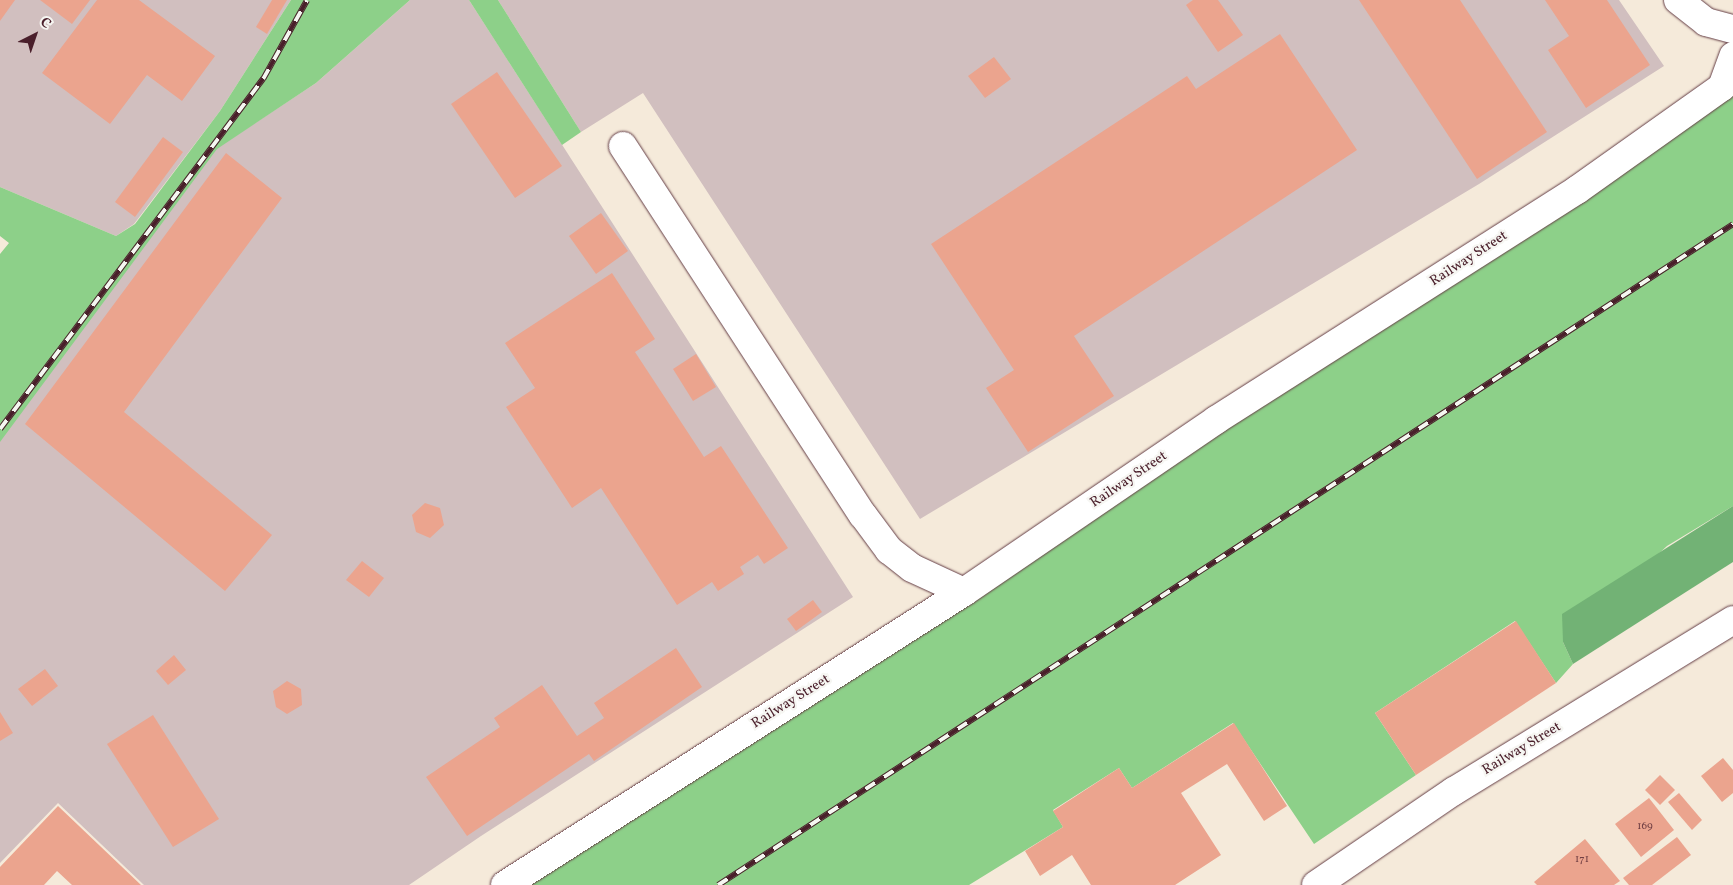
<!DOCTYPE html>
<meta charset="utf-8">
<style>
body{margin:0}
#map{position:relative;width:1733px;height:885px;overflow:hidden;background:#f5eada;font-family:Vollkorn,serif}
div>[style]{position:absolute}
.industrial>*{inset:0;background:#d1bfbf}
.green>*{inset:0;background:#8dd089}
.forest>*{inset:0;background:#72b275}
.building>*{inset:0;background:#eba48e}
.roads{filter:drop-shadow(0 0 1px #643d45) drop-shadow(0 0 1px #643d45)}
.minor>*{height:28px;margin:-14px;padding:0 14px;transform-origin:14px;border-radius:14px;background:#fff}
.rail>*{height:5.5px;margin-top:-2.75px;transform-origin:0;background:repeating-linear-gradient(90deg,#f6f6f2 0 11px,#4a1f2b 0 22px);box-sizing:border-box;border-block:1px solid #4a1f2b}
span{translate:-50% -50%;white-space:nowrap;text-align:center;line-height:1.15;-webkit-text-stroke:4.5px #f6f6f2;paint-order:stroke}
.number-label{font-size:11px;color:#724044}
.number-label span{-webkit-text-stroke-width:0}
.street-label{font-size:14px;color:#4a1f2b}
.north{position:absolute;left:10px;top:10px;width:50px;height:50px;-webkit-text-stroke:4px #f6f6f2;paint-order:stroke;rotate:41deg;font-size:14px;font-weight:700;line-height:20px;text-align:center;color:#4a1f2b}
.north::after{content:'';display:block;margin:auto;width:18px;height:22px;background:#4a1f2b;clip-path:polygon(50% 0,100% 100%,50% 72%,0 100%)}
</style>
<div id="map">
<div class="industrial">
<i style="clip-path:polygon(0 0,291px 0,220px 111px,134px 224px,116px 236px,0 187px)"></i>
<i style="clip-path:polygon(410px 0,469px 0,853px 597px,481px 836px,409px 885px,144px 885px,58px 803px,0 863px,0 440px,217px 148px,316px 83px)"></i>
<i style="clip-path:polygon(498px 0,1619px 0,1664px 66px,1479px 184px,920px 519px,643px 93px,581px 132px)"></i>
</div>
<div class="green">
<i style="clip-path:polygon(291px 0,410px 0,316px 83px,217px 149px,0 442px,0 254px,9px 243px,0 236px,0 187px,116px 236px,135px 224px,220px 111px)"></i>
<i style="clip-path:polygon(469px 0,498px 0,581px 132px,562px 145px)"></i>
<i style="clip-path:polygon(1733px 82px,1733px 506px,1667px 546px,1563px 642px,1573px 664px,1556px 683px,1515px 621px,1375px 713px,1416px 775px,1314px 844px,1233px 723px,1132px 788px,1119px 768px,1053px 810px,1063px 827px,969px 885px,505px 885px)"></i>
</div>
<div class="forest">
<i style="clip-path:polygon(1733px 506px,1733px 562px,1573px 664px,1563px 642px,1562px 614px)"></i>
</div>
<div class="building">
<i style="clip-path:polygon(0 0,15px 0,0 21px)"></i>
<i style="clip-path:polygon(40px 0,90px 0,72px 24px)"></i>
<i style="clip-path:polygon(97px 0,139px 0,215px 56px,182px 101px,147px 75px,110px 124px,42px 73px)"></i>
<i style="clip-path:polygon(272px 0,287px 0,267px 34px,256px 27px)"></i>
<i style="clip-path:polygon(1193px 0,1218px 0,1243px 35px,1218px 52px,1186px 5px)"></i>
<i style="clip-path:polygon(1359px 0,1460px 0,1547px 132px,1477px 179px)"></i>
<i style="clip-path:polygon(1545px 0,1607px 0,1650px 65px,1586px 108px,1548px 50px,1569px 36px)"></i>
<i style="clip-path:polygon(1280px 34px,1357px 150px,1074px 336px,1114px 396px,1028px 452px,986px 388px,1014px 370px,931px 244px,1187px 76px,1196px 89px)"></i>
<i style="clip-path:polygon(994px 57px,1011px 79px,985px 98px,968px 76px)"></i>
<i style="clip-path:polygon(497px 72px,562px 166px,515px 198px,451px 104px)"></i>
<i style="clip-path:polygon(163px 137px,183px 152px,135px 217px,115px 202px)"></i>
<i style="clip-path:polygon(226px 153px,282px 198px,124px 412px,272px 535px,225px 591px,25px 424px)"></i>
<i style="clip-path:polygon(601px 213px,628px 251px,596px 274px,569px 236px)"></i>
<i style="clip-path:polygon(612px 273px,655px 339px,635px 352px,704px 457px,721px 446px,788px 548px,764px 564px,758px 555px,740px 567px,744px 574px,718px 591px,712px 582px,677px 605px,601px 488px,572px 508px,506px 407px,535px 388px,505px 343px)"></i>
<i style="clip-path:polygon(696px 354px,716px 387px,693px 401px,673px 369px)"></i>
<i style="clip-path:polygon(425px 503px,440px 508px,444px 525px,430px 538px,416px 532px,412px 515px)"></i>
<i style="clip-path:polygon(362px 561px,384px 578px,369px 597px,346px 580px)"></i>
<i style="clip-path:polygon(813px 600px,822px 612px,796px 631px,787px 619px)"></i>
<i style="clip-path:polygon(1516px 621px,1556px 683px,1416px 775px,1375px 713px)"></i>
<i style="clip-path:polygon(676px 648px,702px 687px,594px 761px,589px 754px,467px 836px,426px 777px,500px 727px,494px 718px,542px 685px,577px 736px,604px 718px,594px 703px)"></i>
<i style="clip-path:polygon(174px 655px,186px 670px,168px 685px,156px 671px)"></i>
<i style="clip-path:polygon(45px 669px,58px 686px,32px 706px,18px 689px)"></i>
<i style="clip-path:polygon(287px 681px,301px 689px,302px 705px,287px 714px,276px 707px,273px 691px)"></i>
<i style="clip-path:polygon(0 712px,13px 733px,0 741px)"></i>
<i style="clip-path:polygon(153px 715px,219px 819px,173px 847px,107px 744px)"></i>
<i style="clip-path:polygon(1234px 723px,1287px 806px,1264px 821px,1227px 764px,1181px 793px,1221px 855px,1175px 885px,1091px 885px,1072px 855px,1040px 876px,1025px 851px,1063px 827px,1053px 811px,1119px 768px,1132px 788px)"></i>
<i style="clip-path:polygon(1723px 758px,1733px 770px,1733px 793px,1722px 802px,1701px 776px)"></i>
<i style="clip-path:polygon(1660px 775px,1675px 790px,1660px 805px,1645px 790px)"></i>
<i style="clip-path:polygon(1679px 793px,1702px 820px,1692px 830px,1668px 802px)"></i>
<i style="clip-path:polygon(1649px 798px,1674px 830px,1641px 857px,1615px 824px)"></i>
<i style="clip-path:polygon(58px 806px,141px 885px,72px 885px,57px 871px,44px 885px,0 885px,0 867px)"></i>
<i style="clip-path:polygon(1677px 837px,1691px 855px,1652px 885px,1629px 885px,1623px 878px)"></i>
<i style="clip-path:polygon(1585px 839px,1620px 881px,1614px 885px,1537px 885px,1534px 882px)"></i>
</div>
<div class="roads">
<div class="minor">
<i style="left:1678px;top:0;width:36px;rotate:38deg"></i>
<i style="left:1706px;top:22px;width:28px;rotate:15deg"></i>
<i style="left:623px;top:146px;width:440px;rotate:57deg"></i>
<i style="left:863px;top:515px;width:44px;rotate:53.4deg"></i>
<i style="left:889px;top:550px;width:29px;rotate:38deg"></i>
<i style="left:912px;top:568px;width:57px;rotate:24.8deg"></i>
<i style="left:505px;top:885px;width:545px;rotate:-32.55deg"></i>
<i style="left:964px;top:592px;width:305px;rotate:-34.3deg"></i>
<i style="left:1216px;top:420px;width:428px;rotate:-32.5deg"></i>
<i style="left:1577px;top:190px;width:178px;rotate:-35.4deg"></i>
<i style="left:1722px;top:87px;width:33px;rotate:-70deg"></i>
<i style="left:1316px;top:885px;width:167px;rotate:-34.3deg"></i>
<i style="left:1454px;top:791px;width:327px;rotate:-31.5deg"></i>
</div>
</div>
<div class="rail">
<i style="left:0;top:429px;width:438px;rotate:-53.1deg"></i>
<i style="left:263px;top:79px;width:90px;rotate:-60.9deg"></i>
<i style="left:718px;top:885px;width:1211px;rotate:-33.07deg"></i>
</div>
<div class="number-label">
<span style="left:1645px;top:827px">169</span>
<span style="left:1582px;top:860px">171</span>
</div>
<div class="street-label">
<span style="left:1469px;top:259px;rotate:-33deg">Railway Street</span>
<span style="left:1129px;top:480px;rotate:-34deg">Railway Street</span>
<span style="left:791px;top:702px;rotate:-32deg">Railway Street</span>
<span style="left:1522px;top:749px;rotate:-31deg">Railway Street</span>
</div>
<div class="north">С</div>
</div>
